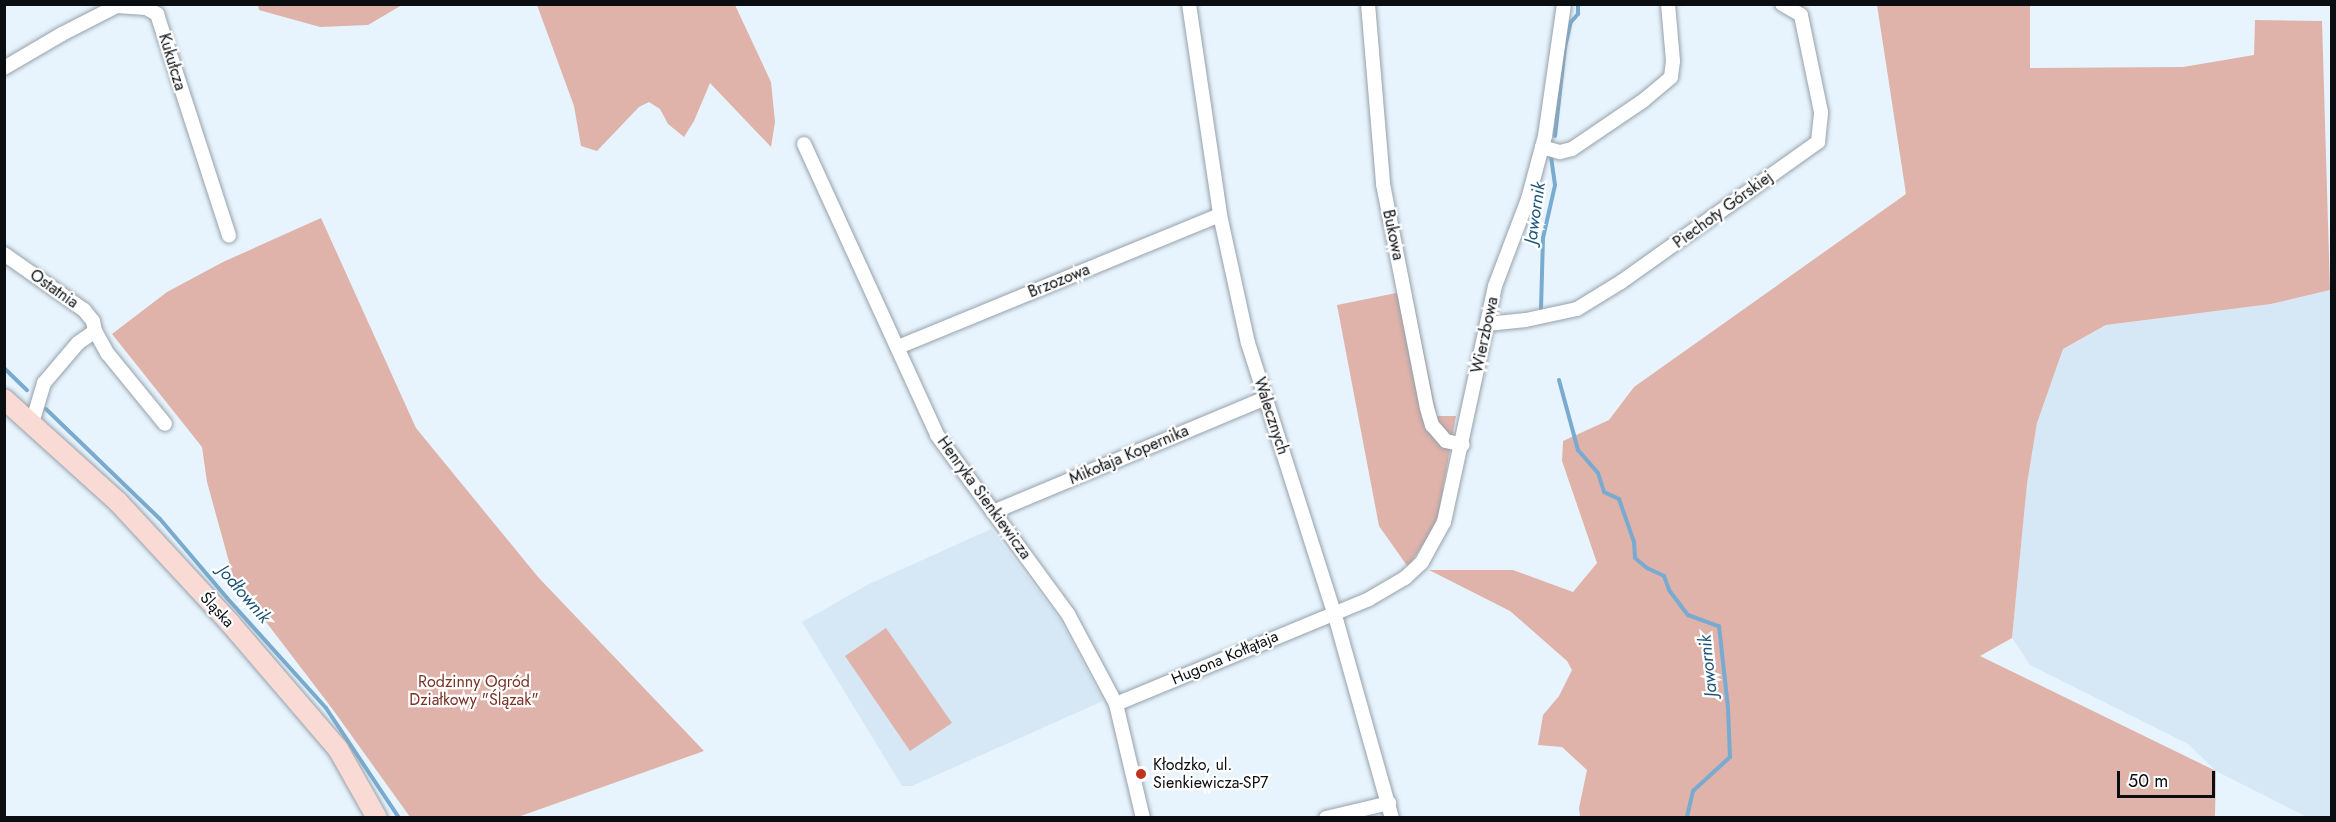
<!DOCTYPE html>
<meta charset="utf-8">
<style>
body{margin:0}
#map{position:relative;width:2336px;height:822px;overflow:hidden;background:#e8f4fd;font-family:Jost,sans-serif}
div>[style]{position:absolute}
.built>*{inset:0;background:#d6e8f6}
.green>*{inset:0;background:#dfb3aa}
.stream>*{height:4px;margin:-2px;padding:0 2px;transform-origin:2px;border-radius:2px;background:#78abcf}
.roads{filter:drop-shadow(0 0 2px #96a1aa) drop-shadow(0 0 2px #96a1aa)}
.street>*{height:14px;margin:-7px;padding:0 7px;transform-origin:7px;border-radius:7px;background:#fff}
.secondary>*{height:20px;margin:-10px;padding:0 10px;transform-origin:10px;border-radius:10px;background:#fadad4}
.dots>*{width:16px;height:16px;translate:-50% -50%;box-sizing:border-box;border:3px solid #fff;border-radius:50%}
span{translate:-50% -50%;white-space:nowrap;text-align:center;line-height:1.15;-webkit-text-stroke:4.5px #fff;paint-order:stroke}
.street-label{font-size:16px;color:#0a0e11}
.park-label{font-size:16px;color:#7a3124}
.poi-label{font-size:16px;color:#0a0e11}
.left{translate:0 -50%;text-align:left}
.water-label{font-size:18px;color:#1a5579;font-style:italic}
.frame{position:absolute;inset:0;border:6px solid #0a0e11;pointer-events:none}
.scale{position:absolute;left:2117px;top:771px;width:98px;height:27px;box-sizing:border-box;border:3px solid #0a0e11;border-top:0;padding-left:8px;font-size:18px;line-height:21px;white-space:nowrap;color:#0a0e11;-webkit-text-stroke:4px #fff;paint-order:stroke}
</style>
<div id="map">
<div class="built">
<i style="clip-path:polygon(2330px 290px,2331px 817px,2307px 817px,2216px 771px,2188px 744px,2030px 665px,2012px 638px,2027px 484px,2037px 423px,2063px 349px,2107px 325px,2271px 304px)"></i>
<i style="clip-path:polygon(991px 529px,1060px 620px,1103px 701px,912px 786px,902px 786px,802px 622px,867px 585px)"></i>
</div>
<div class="green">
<i style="clip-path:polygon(258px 5px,258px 4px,402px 5px,368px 25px,320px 27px,259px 10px)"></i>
<i style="clip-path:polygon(537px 5px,735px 5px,771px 82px,775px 122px,771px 147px,710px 83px,694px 121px,684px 137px,668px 124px,660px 109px,649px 102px,639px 107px,597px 151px,581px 146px,574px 106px)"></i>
<i style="clip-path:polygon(1877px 5px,2030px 5px,2030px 68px,2183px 67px,2254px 55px,2255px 20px,2322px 21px,2330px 290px,2271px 304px,2106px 325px,2063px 349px,2037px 423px,2027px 484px,2012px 638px,1980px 656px,2216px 771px,2215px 817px,1580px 817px,1579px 808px,1587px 770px,1562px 747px,1538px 745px,1543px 715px,1559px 696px,1572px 670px,1567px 661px,1510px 611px,1429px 570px,1513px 570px,1573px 592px,1597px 563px,1562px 461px,1563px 441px,1609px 420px,1634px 387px,1906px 194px)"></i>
<i style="clip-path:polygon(321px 218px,416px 428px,538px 577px,704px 751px,518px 817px,410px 817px,331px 707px,234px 580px,207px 482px,202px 447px,112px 334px,167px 292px,223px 262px)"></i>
<i style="clip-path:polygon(1411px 290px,1437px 416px,1456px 416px,1437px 523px,1408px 567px,1379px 526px,1337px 305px)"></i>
<i style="clip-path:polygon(886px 628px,952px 723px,910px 751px,845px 656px)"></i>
</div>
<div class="stream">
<i style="left:1555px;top:136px;width:90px;rotate:-83.6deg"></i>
<i style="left:1565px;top:47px;width:26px;rotate:-77deg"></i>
<i style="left:1571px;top:22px;width:11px;rotate:-49deg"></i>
<i style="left:1578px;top:14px;width:10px;rotate:-90deg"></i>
<i style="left:1541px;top:309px;width:71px;rotate:-88.4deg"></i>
<i style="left:1543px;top:238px;width:54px;rotate:-77.2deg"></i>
<i style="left:1555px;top:185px;width:27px;rotate:-98deg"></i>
<i style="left:4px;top:368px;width:32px;rotate:44deg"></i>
<i style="left:1559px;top:380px;width:73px;rotate:74.8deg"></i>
<i style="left:1578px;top:450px;width:30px;rotate:49deg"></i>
<i style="left:1598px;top:473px;width:20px;rotate:72deg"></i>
<i style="left:1604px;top:492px;width:17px;rotate:25deg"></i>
<i style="left:1619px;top:499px;width:46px;rotate:70.8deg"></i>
<i style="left:1634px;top:542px;width:16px;rotate:86deg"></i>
<i style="left:1635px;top:558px;width:16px;rotate:40deg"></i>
<i style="left:1647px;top:568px;width:19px;rotate:25deg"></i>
<i style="left:1664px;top:576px;width:15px;rotate:70deg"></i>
<i style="left:1669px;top:590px;width:31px;rotate:53deg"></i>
<i style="left:1688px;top:615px;width:33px;rotate:20deg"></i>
<i style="left:1719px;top:626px;width:82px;rotate:83.7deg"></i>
<i style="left:1728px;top:708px;width:49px;rotate:87.7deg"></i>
<i style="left:1730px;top:757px;width:50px;rotate:137.4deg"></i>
<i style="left:1693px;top:791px;width:28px;rotate:103deg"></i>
<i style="left:46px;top:409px;width:158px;rotate:44deg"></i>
<i style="left:160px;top:519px;width:104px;rotate:49.7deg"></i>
<i style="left:227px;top:598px;width:148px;rotate:48deg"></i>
<i style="left:326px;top:708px;width:132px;rotate:56.4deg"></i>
</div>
<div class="roads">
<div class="street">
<i style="left:1189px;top:4px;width:213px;rotate:81.6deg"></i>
<i style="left:1220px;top:215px;width:131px;rotate:77.7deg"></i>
<i style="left:1248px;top:343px;width:282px;rotate:72.3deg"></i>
<i style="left:1334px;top:612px;width:214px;rotate:74.3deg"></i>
<i style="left:1368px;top:4px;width:181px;rotate:85.2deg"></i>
<i style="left:1383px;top:184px;width:228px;rotate:78.9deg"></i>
<i style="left:1427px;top:408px;width:18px;rotate:74deg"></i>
<i style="left:1432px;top:425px;width:21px;rotate:49deg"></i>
<i style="left:1446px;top:441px;width:17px;rotate:13deg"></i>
<i style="left:4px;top:68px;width:67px;rotate:-30.4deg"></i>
<i style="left:62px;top:34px;width:62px;rotate:-27deg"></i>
<i style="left:117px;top:6px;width:29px;rotate:4deg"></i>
<i style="left:146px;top:8px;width:13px;rotate:29deg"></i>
<i style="left:157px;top:14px;width:233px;rotate:72deg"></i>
<i style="left:804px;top:144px;width:320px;rotate:65.4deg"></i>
<i style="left:937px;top:435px;width:222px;rotate:53.8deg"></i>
<i style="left:1068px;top:614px;width:102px;rotate:61.9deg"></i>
<i style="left:1116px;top:704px;width:117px;rotate:76.7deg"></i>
<i style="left:1542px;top:147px;width:19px;rotate:16deg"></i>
<i style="left:1560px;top:152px;width:12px;rotate:-14deg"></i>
<i style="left:1572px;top:149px;width:87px;rotate:-34.2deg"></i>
<i style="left:1644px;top:100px;width:35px;rotate:-40deg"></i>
<i style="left:1671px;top:77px;width:16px;rotate:-83deg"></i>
<i style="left:1673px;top:61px;width:57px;rotate:-95deg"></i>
<i style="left:4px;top:254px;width:98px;rotate:35deg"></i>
<i style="left:84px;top:310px;width:14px;rotate:51deg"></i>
<i style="left:93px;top:321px;width:10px;rotate:79deg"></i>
<i style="left:1487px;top:324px;width:39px;rotate:-6deg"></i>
<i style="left:1526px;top:320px;width:52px;rotate:-12.2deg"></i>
<i style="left:1577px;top:309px;width:52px;rotate:-31.5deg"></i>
<i style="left:1621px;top:282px;width:242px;rotate:-35.4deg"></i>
<i style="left:1818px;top:142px;width:30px;rotate:-84deg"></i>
<i style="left:1821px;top:112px;width:99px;rotate:-101.7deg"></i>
<i style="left:1801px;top:15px;width:22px;rotate:-150deg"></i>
<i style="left:898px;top:347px;width:348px;rotate:-22.3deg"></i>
<i style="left:32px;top:423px;width:42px;rotate:-73.3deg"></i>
<i style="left:44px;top:383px;width:52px;rotate:-49.6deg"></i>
<i style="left:78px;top:343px;width:21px;rotate:-35deg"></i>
<i style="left:95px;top:331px;width:26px;rotate:61deg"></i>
<i style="left:108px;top:354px;width:90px;rotate:50.8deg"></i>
<i style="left:993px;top:512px;width:295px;rotate:-22.7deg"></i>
<i style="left:1116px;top:704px;width:274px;rotate:-22.5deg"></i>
<i style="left:1369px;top:599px;width:42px;rotate:-30.3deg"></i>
<i style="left:1405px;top:578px;width:23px;rotate:-43deg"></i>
<i style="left:1422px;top:562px;width:46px;rotate:-61.2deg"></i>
<i style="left:1444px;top:522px;width:241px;rotate:-77.8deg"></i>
<i style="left:1495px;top:286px;width:93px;rotate:-69.2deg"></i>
<i style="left:1528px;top:199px;width:65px;rotate:-74.9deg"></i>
<i style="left:1545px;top:136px;width:133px;rotate:-81.8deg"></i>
<i style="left:1326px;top:818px;width:65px;rotate:-13.4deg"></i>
</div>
<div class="secondary">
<i style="left:4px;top:399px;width:154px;rotate:42.1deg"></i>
<i style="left:118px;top:502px;width:165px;rotate:47.2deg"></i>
<i style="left:230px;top:623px;width:166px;rotate:49.4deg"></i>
<i style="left:338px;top:749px;width:79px;rotate:60.5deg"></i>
</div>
</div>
<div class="dots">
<i style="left:1141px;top:774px;background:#bf341e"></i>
</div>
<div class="street-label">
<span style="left:172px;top:62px;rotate:73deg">Kukułcza</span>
<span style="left:1723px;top:210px;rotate:-36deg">Piechoty Górskiej</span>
<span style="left:1393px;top:235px;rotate:78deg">Bukowa</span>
<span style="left:1059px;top:281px;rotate:-22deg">Brzozowa</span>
<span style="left:54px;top:289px;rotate:35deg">Ostatnia</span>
<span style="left:1485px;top:335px;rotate:-78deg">Wierzbowa</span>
<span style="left:1271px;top:416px;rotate:72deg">Walecznych</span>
<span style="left:1129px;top:455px;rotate:-23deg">Mikołaja Kopernika</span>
<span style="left:984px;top:498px;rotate:54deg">Henryka Sienkiewicza</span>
<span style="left:217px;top:610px;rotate:47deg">Śląska</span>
<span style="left:1225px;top:658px;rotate:-23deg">Hugona Kołłątaja</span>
</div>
<div class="park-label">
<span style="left:474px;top:691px">Rodzinny Ogród<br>Działkowy "Ślązak"</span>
</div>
<div class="poi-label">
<span class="left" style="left:1153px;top:774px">Kłodzko, ul.<br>Sienkiewicza-SP7</span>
</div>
<div class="water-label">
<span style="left:1535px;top:213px;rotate:-82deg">Jawornik</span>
<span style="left:244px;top:594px;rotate:49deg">Jodłownik</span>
<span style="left:1708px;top:666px;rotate:-96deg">Jawornik</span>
</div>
<div class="frame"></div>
<div class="scale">50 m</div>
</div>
